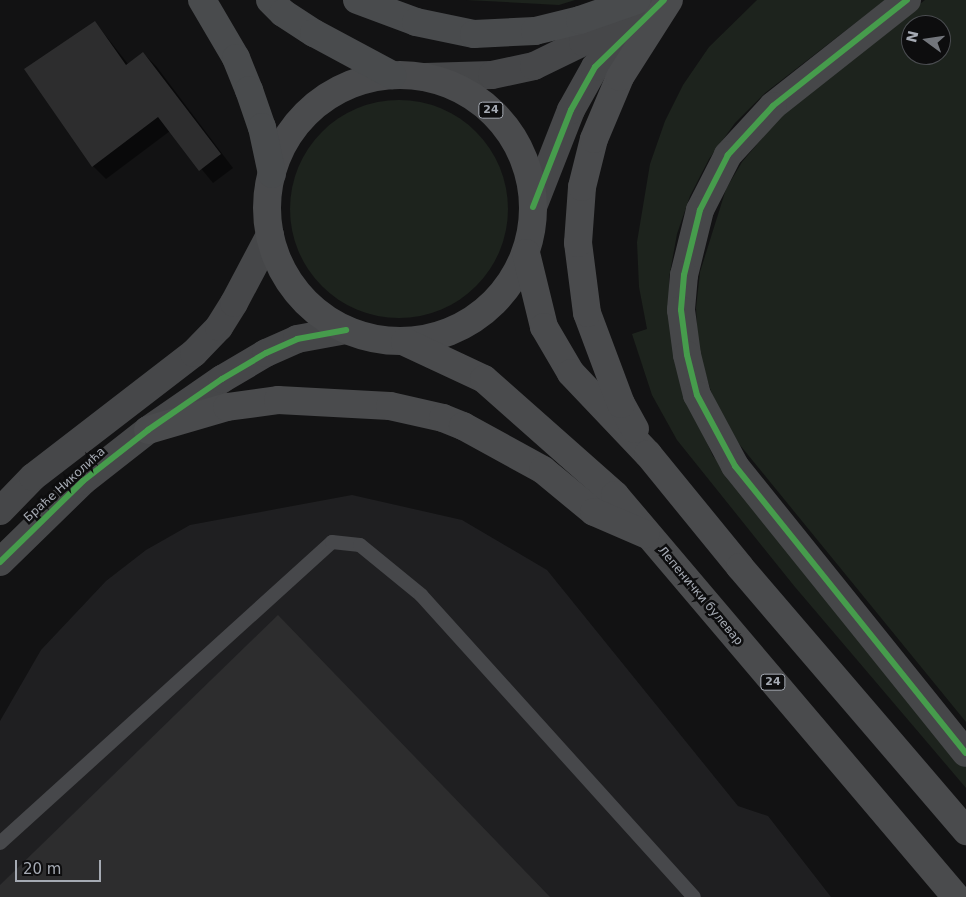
<!DOCTYPE html>
<meta charset="utf-8">
<style>
body{margin:0}
#map{position:relative;width:966px;height:897px;overflow:hidden;background:#121213;font-family:"DejaVu Sans",sans-serif}
div>[style]{position:absolute}
.built>*{inset:0;background:#1f1f21}
.green>*{inset:0;background:#1d231d}
.round{border-radius:50%}
.shadow>*{inset:0;background:#0007}
.building>*{inset:0;background:#2d2d2e}
.lane>*{height:14px;margin:-7px;padding:0 7px;transform-origin:7px;border-radius:7px;background:#47484b}
.secondary>*{height:28px;margin:-14px;padding:0 14px;transform-origin:14px;border-radius:14px;background:#464749}
.primary>*{height:28px;margin:-14px;padding:0 14px;transform-origin:14px;border-radius:14px;background:#4a4b4d}
.primary>.ring{margin:-14px;padding:0;box-sizing:content-box;background:none;border:28px solid #4a4b4d;border-radius:50%}
.highway>*{height:28px;margin:-14px;padding:0 14px;transform-origin:14px;border-radius:14px;background:#494b4d}
.cycleway>*{height:6px;margin:-3px;padding:0 3px;transform-origin:3px;border-radius:3px;background:#469c4c}
span{translate:-50% -50%;white-space:nowrap;text-align:center;line-height:1.15;-webkit-text-stroke:5px #0d0d0e;paint-order:stroke}
.shield-label span{padding:1px 4px;background:#0d0d0e;border:1px solid;border-radius:4px;-webkit-text-stroke-width:0}
.shield-label{font-size:11px;color:#a5aab3;font-weight:700}
.street-label{font-size:12px;color:#a5aab3}
.north{position:absolute;left:901px;top:15px;width:50px;height:50px;box-sizing:border-box;background:#0d0d0e;border:1px solid #4a4c50;border-radius:50%;rotate:284deg;font-size:14px;font-weight:700;line-height:20px;text-align:center;color:#a5aab3}
.north::after{content:'';display:block;margin:auto;width:18px;height:22px;background:#72757b;clip-path:polygon(50% 0,100% 100%,50% 72%,0 100%)}
.scale{position:absolute;left:15px;top:860px;width:86px;height:22px;box-sizing:border-box;border:2px solid #a5aab3;border-top:0;padding-left:6px;font-size:15px;line-height:18px;white-space:nowrap;color:#a5aab3;-webkit-text-stroke:4px #0d0d0e;paint-order:stroke}
</style>
<div id="map">
<div class="built">
<i style="clip-path:polygon(352px 495px,462px 520px,547px 570px,738px 806px,768px 816px,831px 897px,0 897px,0 721px,41px 650px,106px 581px,146px 550px,190px 525px)"></i>
</div>
<div class="green">
<i style="clip-path:polygon(466px 0,575px 0,559px 5px)"></i>
<i style="clip-path:polygon(757px 0,885px 0,765px 93px,735px 123px,709px 159px,690px 196px,677px 234px,669px 278px,669px 311px,684px 393px,713px 456px,966px 761px,966px 788px,795px 587px,677px 440px,652px 395px,632px 334px,647px 329px,639px 287px,637px 242px,650px 164px,665px 121px,683px 85px,709px 47px)"></i>
<i style="clip-path:polygon(evenodd,925px 0,966px 0,966px 722px,735px 439px,713px 398px,698px 349px,696px 308px,700px 272px,726px 189px,742px 162px,786px 110px,925px 0,911px 25px,941px 25px,941px 55px,911px 55px,911px 25px)"></i>
<i class="round" style="left:290px;top:100px;width:218px;height:218px"></i>
</div>
<div class="shadow">
<i style="clip-path:polygon(95px 22px,128px 64px,143px 53px,156px 66px,233px 168px,213px 183px,170px 131px,106px 179px,93px 166px)"></i>
</div>
<div class="building">
<i style="clip-path:polygon(95px 21px,126px 65px,143px 52px,221px 154px,199px 171px,158px 117px,92px 167px,24px 69px)"></i>
<i style="clip-path:polygon(278px 615px,550px 897px,0 897px,0 885px)"></i>
</div>
<div class="lane">
<i style="left:0;top:843px;width:448px;rotate:-42.2deg"></i>
<i style="left:332px;top:542px;width:28px;rotate:6deg"></i>
<i style="left:360px;top:545px;width:79px;rotate:39.3deg"></i>
<i style="left:421px;top:595px;width:407px;rotate:47.9deg"></i>
</div>
<div class="secondary">
<i style="left:907px;top:0;width:171px;rotate:141.7deg"></i>
<i style="left:773px;top:106px;width:67px;rotate:132.6deg"></i>
<i style="left:728px;top:155px;width:62px;rotate:117deg"></i>
<i style="left:700px;top:210px;width:67px;rotate:103.8deg"></i>
<i style="left:684px;top:275px;width:35px;rotate:95deg"></i>
<i style="left:681px;top:310px;width:45px;rotate:82.4deg"></i>
<i style="left:687px;top:355px;width:41px;rotate:76deg"></i>
<i style="left:697px;top:395px;width:81px;rotate:61.8deg"></i>
<i style="left:735px;top:466px;width:368px;rotate:51.2deg"></i>
<i style="left:425px;top:77px;width:67px;rotate:-1.7deg"></i>
<i style="left:492px;top:75px;width:43px;rotate:-12.1deg"></i>
<i style="left:534px;top:66px;width:55px;rotate:-26.1deg"></i>
<i style="left:583px;top:42px;width:68px;rotate:-31.1deg"></i>
<i style="left:533px;top:207px;width:104px;rotate:-68.6deg"></i>
<i style="left:571px;top:110px;width:49px;rotate:-60.8deg"></i>
<i style="left:595px;top:67px;width:93px;rotate:-44.1deg"></i>
<i style="left:0;top:511px;width:47px;rotate:-45.9deg"></i>
<i style="left:33px;top:477px;width:203px;rotate:-37.6deg"></i>
<i style="left:194px;top:353px;width:36px;rotate:-46deg"></i>
<i style="left:219px;top:327px;width:28px;rotate:-58deg"></i>
<i style="left:234px;top:303px;width:77px;rotate:-62.1deg"></i>
<i style="left:0;top:562px;width:116px;rotate:-44.3deg"></i>
<i style="left:83px;top:481px;width:83px;rotate:-38.1deg"></i>
<i style="left:148px;top:430px;width:90px;rotate:-34.6deg"></i>
<i style="left:222px;top:379px;width:51px;rotate:-30.6deg"></i>
<i style="left:266px;top:353px;width:34px;rotate:-24deg"></i>
<i style="left:297px;top:339px;width:50px;rotate:-10.4deg"></i>
</div>
<div class="primary">
<i class="ring" style="left:267px;top:75px;width:238px;height:238px"></i>
<i style="left:526px;top:253px;width:76px;rotate:76.3deg"></i>
<i style="left:544px;top:327px;width:53px;rotate:59.6deg"></i>
<i style="left:571px;top:373px;width:112px;rotate:46.5deg"></i>
<i style="left:648px;top:454px;width:146px;rotate:50.8deg"></i>
<i style="left:740px;top:567px;width:348px;rotate:49.4deg"></i>
<i style="left:405px;top:342px;width:87px;rotate:25.1deg"></i>
<i style="left:484px;top:379px;width:175px;rotate:41.5deg"></i>
<i style="left:615px;top:495px;width:527px;rotate:49.69deg"></i>
<i style="left:635px;top:429px;width:29px;rotate:-119deg"></i>
<i style="left:621px;top:404px;width:97px;rotate:-110.5deg"></i>
<i style="left:587px;top:313px;width:71px;rotate:-97.3deg"></i>
<i style="left:578px;top:243px;width:56px;rotate:-85.9deg"></i>
<i style="left:582px;top:187px;width:49px;rotate:-76deg"></i>
<i style="left:594px;top:139px;width:67px;rotate:-67.2deg"></i>
<i style="left:620px;top:77px;width:91px;rotate:-57.5deg"></i>
<i style="left:148px;top:430px;width:82px;rotate:-16.2deg"></i>
<i style="left:227px;top:407px;width:51px;rotate:-7.8deg"></i>
<i style="left:278px;top:400px;width:112px;rotate:3.1deg"></i>
<i style="left:390px;top:406px;width:54px;rotate:12.8deg"></i>
<i style="left:443px;top:418px;width:22px;rotate:22deg"></i>
<i style="left:463px;top:426px;width:91px;rotate:28.8deg"></i>
<i style="left:543px;top:470px;width:66px;rotate:39.5deg"></i>
<i style="left:594px;top:512px;width:56px;rotate:23.3deg"></i>
</div>
<div class="highway">
<i style="left:202px;top:0;width:67px;rotate:59.6deg"></i>
<i style="left:236px;top:58px;width:35px;rotate:68deg"></i>
<i style="left:249px;top:90px;width:39px;rotate:71deg"></i>
<i style="left:262px;top:127px;width:48px;rotate:78deg"></i>
<i style="left:270px;top:0;width:18px;rotate:45deg"></i>
<i style="left:283px;top:13px;width:37px;rotate:33deg"></i>
<i style="left:314px;top:33px;width:89px;rotate:28.3deg"></i>
<i style="left:357px;top:0;width:63px;rotate:20.4deg"></i>
<i style="left:416px;top:22px;width:59px;rotate:11.7deg"></i>
<i style="left:474px;top:34px;width:61px;rotate:-2.8deg"></i>
<i style="left:535px;top:31px;width:46px;rotate:-13.7deg"></i>
<i style="left:580px;top:20px;width:60px;rotate:-19.3deg"></i>
</div>
<div class="cycleway">
<i style="left:907px;top:0;width:171px;rotate:141.7deg"></i>
<i style="left:773px;top:106px;width:67px;rotate:132.6deg"></i>
<i style="left:728px;top:155px;width:62px;rotate:117deg"></i>
<i style="left:700px;top:210px;width:67px;rotate:103.8deg"></i>
<i style="left:684px;top:275px;width:35px;rotate:95deg"></i>
<i style="left:681px;top:310px;width:45px;rotate:82.4deg"></i>
<i style="left:687px;top:355px;width:41px;rotate:76deg"></i>
<i style="left:697px;top:395px;width:81px;rotate:61.8deg"></i>
<i style="left:735px;top:466px;width:368px;rotate:51.2deg"></i>
<i style="left:533px;top:207px;width:104px;rotate:-68.6deg"></i>
<i style="left:571px;top:110px;width:49px;rotate:-60.8deg"></i>
<i style="left:595px;top:67px;width:96px;rotate:-44.2deg"></i>
<i style="left:0;top:562px;width:116px;rotate:-44.3deg"></i>
<i style="left:83px;top:481px;width:83px;rotate:-38.1deg"></i>
<i style="left:148px;top:430px;width:90px;rotate:-34.6deg"></i>
<i style="left:222px;top:379px;width:51px;rotate:-30.6deg"></i>
<i style="left:266px;top:353px;width:34px;rotate:-24deg"></i>
<i style="left:297px;top:339px;width:50px;rotate:-10.4deg"></i>
</div>
<div class="shield-label">
<span style="left:491px;top:110px">24</span>
<span style="left:773px;top:682px">24</span>
</div>
<div class="street-label">
<span style="left:65px;top:485px;rotate:-42deg">Браће Николића</span>
<span style="left:700px;top:596px;rotate:50deg">Лепенички булевар</span>
</div>
<div class="north">N</div>
<div class="scale">20 m</div>
</div>
